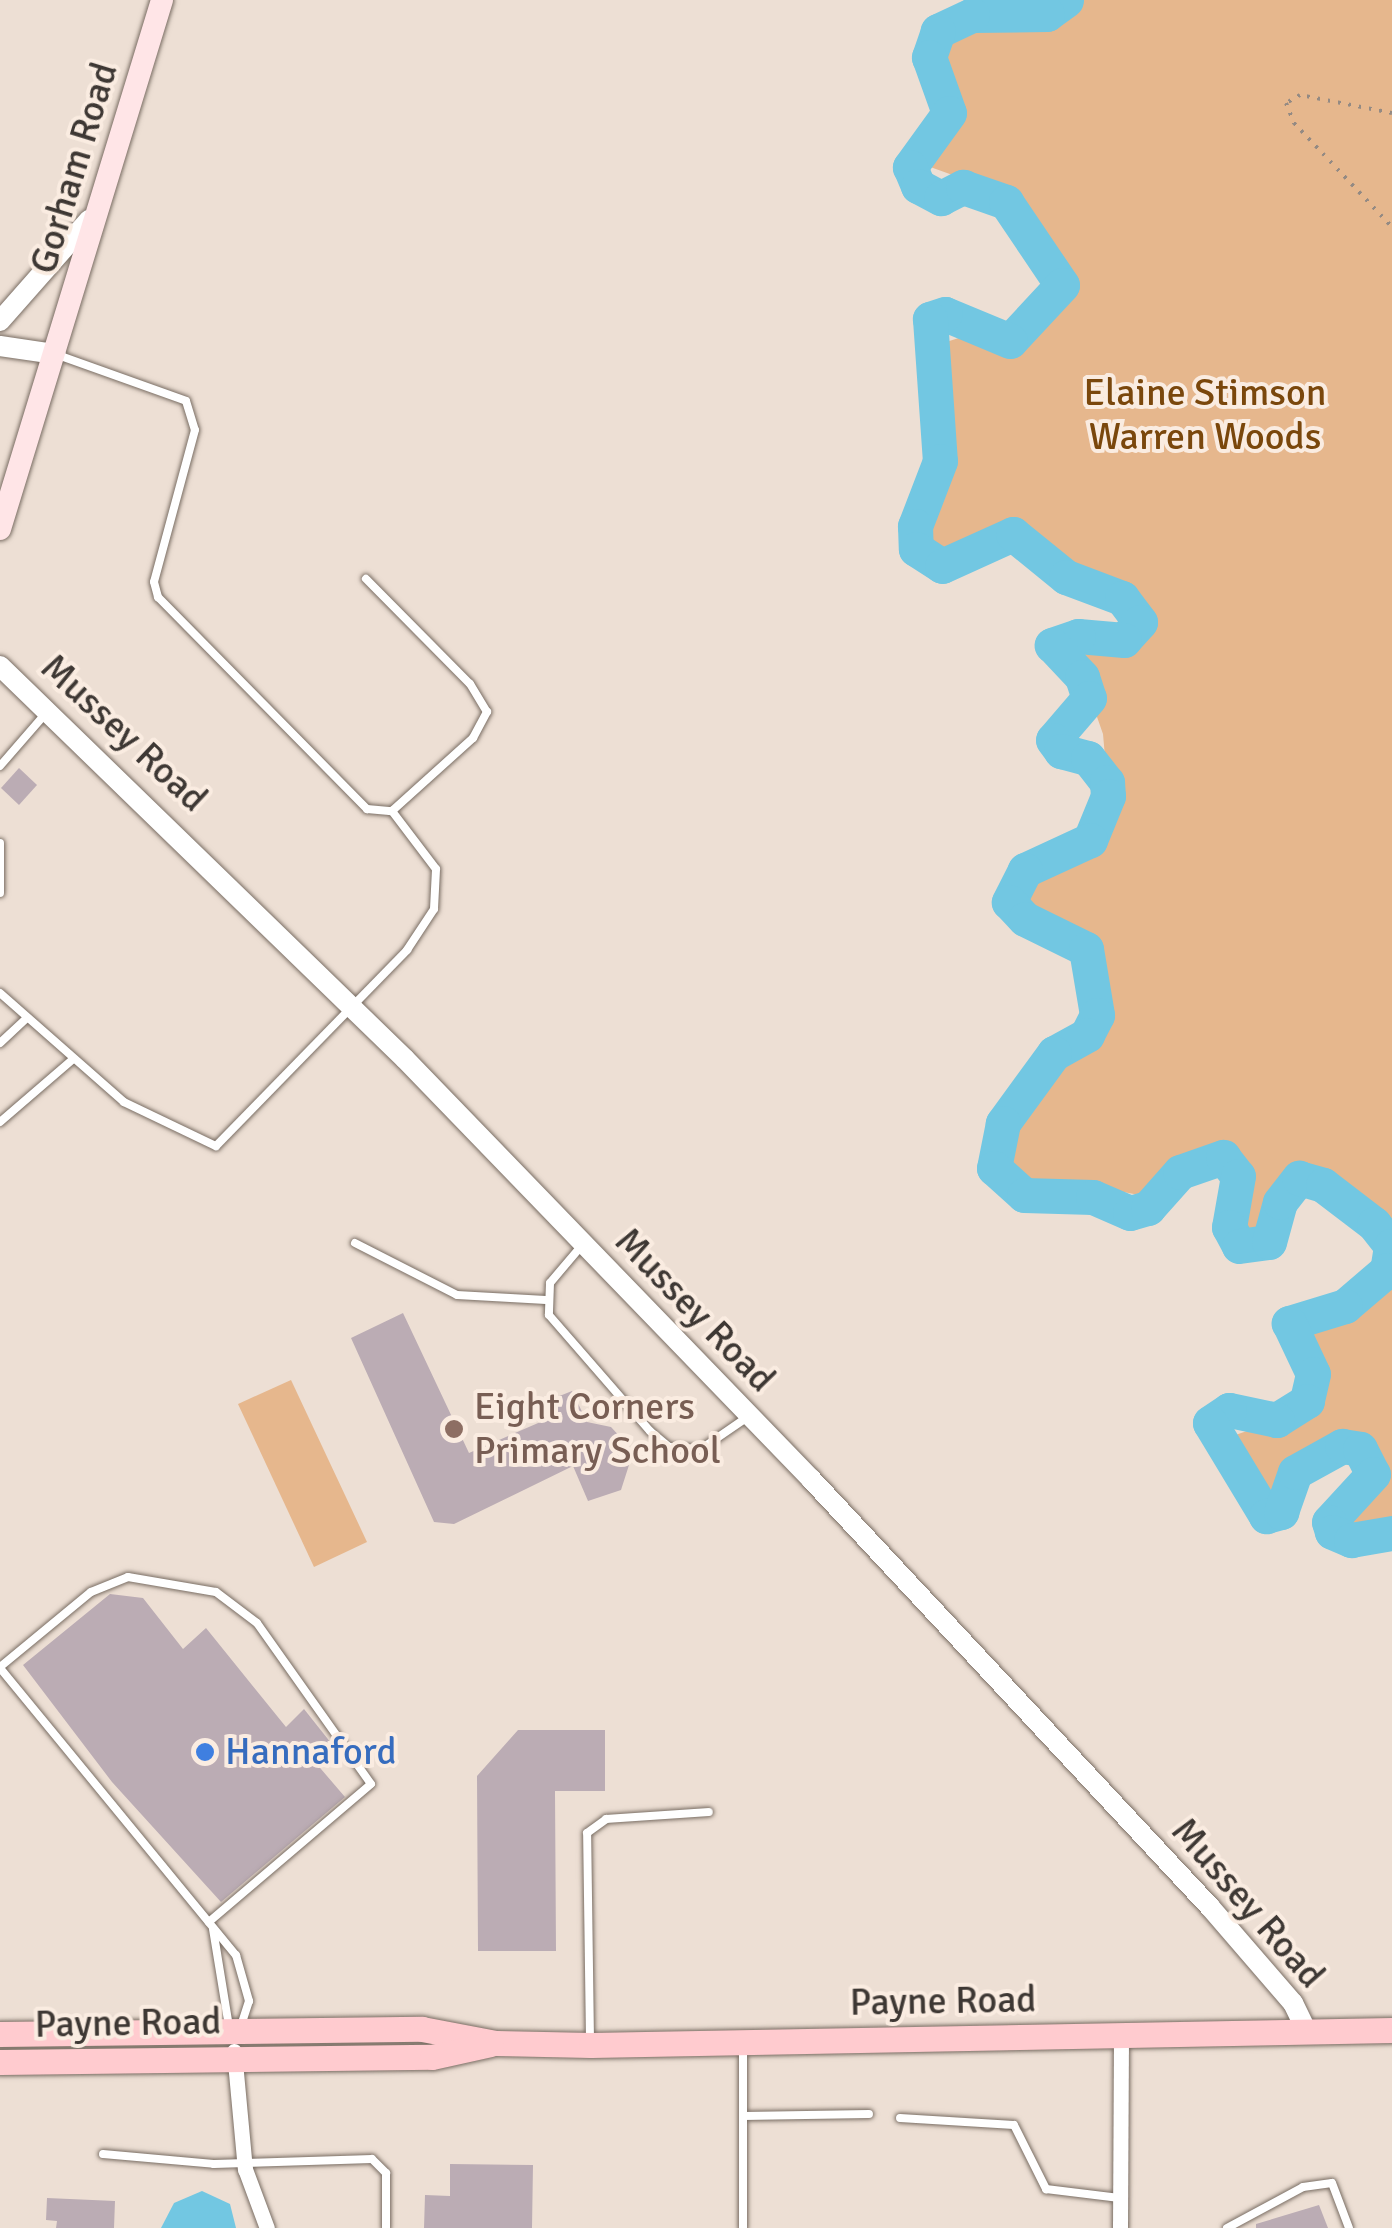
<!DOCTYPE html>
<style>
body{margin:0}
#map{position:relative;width:1392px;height:2228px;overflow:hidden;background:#eddfd4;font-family:Signika,sans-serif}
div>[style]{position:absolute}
.green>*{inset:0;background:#e6b78d}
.water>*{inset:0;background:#72c7e2}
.river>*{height:35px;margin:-17.5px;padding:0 17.5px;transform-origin:17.5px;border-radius:17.5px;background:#72c7e2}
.building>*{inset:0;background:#bbacb4}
.path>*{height:4px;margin-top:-2px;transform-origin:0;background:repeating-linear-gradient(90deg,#948a83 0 2.5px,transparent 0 10.5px)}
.roads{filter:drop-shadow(0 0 2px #796d63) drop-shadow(0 0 2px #796d63)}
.service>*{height:8px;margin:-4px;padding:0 4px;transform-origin:4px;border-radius:4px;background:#fff}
.minor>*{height:15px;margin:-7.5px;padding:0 7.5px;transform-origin:7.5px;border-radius:7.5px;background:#fff}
.tertiary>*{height:20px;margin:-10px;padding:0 10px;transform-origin:10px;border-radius:10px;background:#fff}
.secondary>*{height:22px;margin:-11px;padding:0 11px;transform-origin:11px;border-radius:11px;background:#ffe5e7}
.primary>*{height:25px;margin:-12.5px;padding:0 12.5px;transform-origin:12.5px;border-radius:12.5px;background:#ffcbcf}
.dots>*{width:28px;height:28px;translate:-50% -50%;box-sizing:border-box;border:5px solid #faece1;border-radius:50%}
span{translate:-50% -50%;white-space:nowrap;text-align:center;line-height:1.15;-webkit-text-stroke:8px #faece1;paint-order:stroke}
.street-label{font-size:38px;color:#3e3834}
.park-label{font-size:38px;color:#7a470c}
.education-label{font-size:38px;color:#785e54}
.left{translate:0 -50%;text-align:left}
.shop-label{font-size:38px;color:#366cbe}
</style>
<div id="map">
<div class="green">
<i style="clip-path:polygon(1068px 0,1392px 0,1392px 1237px,1324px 1172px,1298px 1167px,1260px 1230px,1239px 1237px,1239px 1166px,1219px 1144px,1187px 1154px,1139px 1195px,1072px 1182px,1020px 1183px,1001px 1162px,1008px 1127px,1105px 1009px,1103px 970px,1085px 941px,1016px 900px,1022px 881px,1091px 837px,1109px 802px,1103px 734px,1083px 677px,1063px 652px,1068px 644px,1132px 635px,1140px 604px,1114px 580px,1068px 570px,1011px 523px,954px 552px,923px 542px,952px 435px,940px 344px,965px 336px,1004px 350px,1023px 342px,1064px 278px,1056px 257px,986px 187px,908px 159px,916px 139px,959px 125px,959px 109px,937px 68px,939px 41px,981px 16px,1049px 18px)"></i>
<i style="clip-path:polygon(1392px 1275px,1392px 1527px,1360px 1533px,1345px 1523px,1366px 1487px,1367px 1454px,1356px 1436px,1302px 1458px,1279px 1499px,1224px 1439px,1307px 1410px,1317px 1396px,1318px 1367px,1300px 1335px,1303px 1320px,1347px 1313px)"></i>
<i style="clip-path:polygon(291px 1380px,367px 1542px,314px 1567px,238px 1404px)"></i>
</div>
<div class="water">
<i style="clip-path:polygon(202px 2191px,230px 2204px,236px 2228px,161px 2228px,174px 2203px)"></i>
</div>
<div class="river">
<i style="left:1066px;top:0;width:24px;rotate:144deg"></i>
<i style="left:1047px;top:14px;width:75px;rotate:179.2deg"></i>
<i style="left:972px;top:15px;width:38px;rotate:155deg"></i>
<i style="left:938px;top:31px;width:28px;rotate:109deg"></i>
<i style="left:929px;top:57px;width:59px;rotate:70.3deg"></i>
<i style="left:949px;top:113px;width:67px;rotate:125.8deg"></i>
<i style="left:910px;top:167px;width:21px;rotate:67deg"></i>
<i style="left:918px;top:186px;width:26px;rotate:28deg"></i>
<i style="left:941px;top:198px;width:25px;rotate:-27deg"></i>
<i style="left:963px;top:187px;width:46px;rotate:19.2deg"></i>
<i style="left:1006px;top:202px;width:100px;rotate:56deg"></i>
<i style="left:1062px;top:285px;width:76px;rotate:132.9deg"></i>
<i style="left:1010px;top:341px;width:70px;rotate:-157.4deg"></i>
<i style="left:945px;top:314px;width:16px;rotate:162deg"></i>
<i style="left:930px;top:319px;width:142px;rotate:86deg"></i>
<i style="left:940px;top:461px;width:70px;rotate:111deg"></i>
<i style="left:915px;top:526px;width:23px;rotate:88deg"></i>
<i style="left:916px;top:549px;width:31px;rotate:33deg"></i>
<i style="left:942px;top:566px;width:78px;rotate:-24.3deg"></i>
<i style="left:1013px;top:534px;width:68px;rotate:39.1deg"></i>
<i style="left:1066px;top:577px;width:60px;rotate:20.6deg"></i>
<i style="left:1122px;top:598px;width:30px;rotate:53deg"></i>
<i style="left:1140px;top:622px;width:24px;rotate:132deg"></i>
<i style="left:1124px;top:640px;width:46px;rotate:-175deg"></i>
<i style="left:1078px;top:636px;width:28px;rotate:161deg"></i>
<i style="left:1052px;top:645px;width:44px;rotate:46.8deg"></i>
<i style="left:1082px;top:677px;width:22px;rotate:72deg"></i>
<i style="left:1089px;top:698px;width:55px;rotate:130.6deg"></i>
<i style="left:1053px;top:740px;width:14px;rotate:54deg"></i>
<i style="left:1061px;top:751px;width:28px;rotate:15deg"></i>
<i style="left:1088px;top:758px;width:31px;rotate:52deg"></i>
<i style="left:1107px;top:782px;width:14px;rotate:86deg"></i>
<i style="left:1108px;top:796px;width:48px;rotate:112.2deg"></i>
<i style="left:1090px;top:840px;width:72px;rotate:155.2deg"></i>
<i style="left:1025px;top:870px;width:36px;rotate:117deg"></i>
<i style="left:1009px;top:902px;width:23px;rotate:47deg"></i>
<i style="left:1025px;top:919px;width:68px;rotate:26.2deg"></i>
<i style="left:1086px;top:949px;width:67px;rotate:80.5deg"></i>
<i style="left:1097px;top:1015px;width:22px;rotate:117deg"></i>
<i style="left:1087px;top:1035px;width:38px;rotate:151deg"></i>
<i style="left:1054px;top:1053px;width:87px;rotate:126.1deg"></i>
<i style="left:1003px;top:1123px;width:46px;rotate:101.3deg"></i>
<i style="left:994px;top:1168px;width:40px;rotate:42deg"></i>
<i style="left:1024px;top:1195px;width:69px;rotate:1.7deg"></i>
<i style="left:1093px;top:1197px;width:40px;rotate:23.4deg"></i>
<i style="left:1130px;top:1213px;width:19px;rotate:-16deg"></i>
<i style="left:1148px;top:1208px;width:48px;rotate:-48.4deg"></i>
<i style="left:1180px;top:1172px;width:46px;rotate:-19.2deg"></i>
<i style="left:1223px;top:1157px;width:24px;rotate:52deg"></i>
<i style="left:1238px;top:1176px;width:52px;rotate:100deg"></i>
<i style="left:1229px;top:1227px;width:21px;rotate:62deg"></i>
<i style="left:1239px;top:1246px;width:30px;rotate:-8deg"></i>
<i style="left:1269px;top:1242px;width:41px;rotate:-74.6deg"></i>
<i style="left:1280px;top:1202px;width:31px;rotate:-52deg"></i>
<i style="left:1299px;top:1178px;width:25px;rotate:16deg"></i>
<i style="left:1323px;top:1185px;width:64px;rotate:37.4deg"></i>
<i style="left:1374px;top:1224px;width:28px;rotate:52deg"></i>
<i style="left:1391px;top:1246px;width:24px;rotate:99deg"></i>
<i style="left:1387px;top:1270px;width:55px;rotate:139.4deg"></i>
<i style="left:1345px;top:1306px;width:59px;rotate:163.1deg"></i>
<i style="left:1289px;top:1323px;width:56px;rotate:64.8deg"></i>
<i style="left:1313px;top:1374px;width:28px;rotate:103deg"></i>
<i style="left:1307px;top:1401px;width:36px;rotate:148deg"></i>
<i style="left:1277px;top:1420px;width:49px;rotate:-168.2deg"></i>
<i style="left:1229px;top:1410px;width:23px;rotate:146deg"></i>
<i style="left:1210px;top:1423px;width:109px;rotate:58.9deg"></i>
<i style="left:1266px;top:1516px;width:16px;rotate:-15deg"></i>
<i style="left:1281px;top:1512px;width:42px;rotate:-70.7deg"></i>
<i style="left:1295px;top:1472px;width:54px;rotate:-29deg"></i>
<i style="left:1342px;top:1446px;width:18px;rotate:9deg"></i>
<i style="left:1360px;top:1449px;width:28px;rotate:63deg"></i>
<i style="left:1373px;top:1474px;width:65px;rotate:132.5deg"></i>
<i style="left:1329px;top:1522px;width:10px;rotate:73deg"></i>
<i style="left:1332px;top:1532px;width:21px;rotate:23deg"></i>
<i style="left:1351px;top:1540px;width:42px;rotate:-9.7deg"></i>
</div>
<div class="building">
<i style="clip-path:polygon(19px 768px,37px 785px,19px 805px,1px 788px)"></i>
<i style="clip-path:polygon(403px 1313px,469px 1453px,559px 1414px,552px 1399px,572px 1391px,587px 1422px,611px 1427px,623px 1440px,629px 1465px,621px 1490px,588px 1501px,573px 1466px,454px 1524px,434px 1522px,351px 1338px)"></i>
<i style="clip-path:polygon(110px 1594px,143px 1598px,183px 1649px,206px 1628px,286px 1727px,304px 1709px,331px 1743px,315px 1762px,345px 1797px,221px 1902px,112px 1782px,23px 1665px)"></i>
<i style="clip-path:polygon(518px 1730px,605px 1730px,605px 1791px,555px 1791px,556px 1951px,478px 1951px,477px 1776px)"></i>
<i style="clip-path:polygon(450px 2164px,533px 2165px,532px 2228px,424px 2228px,425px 2195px,450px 2196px)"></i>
<i style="clip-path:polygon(47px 2198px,115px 2201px,114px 2228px,56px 2228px,57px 2221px,46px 2220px)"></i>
<i style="clip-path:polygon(1319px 2205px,1328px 2228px,1256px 2228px,1256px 2224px)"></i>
</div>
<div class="path">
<i style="left:1392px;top:113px;width:94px;rotate:-168.9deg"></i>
<i style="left:1300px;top:95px;width:16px;rotate:150deg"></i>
<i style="left:1286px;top:103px;width:22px;rotate:68deg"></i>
<i style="left:1294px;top:123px;width:143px;rotate:46.7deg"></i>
</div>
<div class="roads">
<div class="service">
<i style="left:55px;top:354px;width:139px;rotate:19.7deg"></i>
<i style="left:186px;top:401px;width:30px;rotate:73deg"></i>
<i style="left:195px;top:430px;width:157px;rotate:105.1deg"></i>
<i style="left:154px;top:582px;width:16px;rotate:75deg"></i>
<i style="left:158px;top:597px;width:298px;rotate:45.4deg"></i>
<i style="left:367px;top:809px;width:25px;rotate:5deg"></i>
<i style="left:392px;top:811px;width:109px;rotate:-42deg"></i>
<i style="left:473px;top:738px;width:30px;rotate:-62deg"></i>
<i style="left:487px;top:712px;width:33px;rotate:-121deg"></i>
<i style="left:470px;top:684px;width:148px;rotate:-134.7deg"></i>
<i style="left:0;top:766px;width:70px;rotate:-49deg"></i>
<i style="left:0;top:843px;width:50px;rotate:90deg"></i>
<i style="left:0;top:993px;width:165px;rotate:41.3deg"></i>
<i style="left:124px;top:1102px;width:102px;rotate:25.6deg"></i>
<i style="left:216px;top:1146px;width:274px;rotate:-45.7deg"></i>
<i style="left:407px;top:950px;width:49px;rotate:-56.6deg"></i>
<i style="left:434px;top:909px;width:40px;rotate:-87.1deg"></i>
<i style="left:436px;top:869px;width:73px;rotate:-127.2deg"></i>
<i style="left:0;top:1043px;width:35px;rotate:-43deg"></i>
<i style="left:0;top:1122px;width:95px;rotate:-40.7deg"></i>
<i style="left:355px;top:1243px;width:114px;rotate:27deg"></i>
<i style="left:457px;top:1295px;width:89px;rotate:3.2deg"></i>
<i style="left:583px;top:1244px;width:51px;rotate:130.2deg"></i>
<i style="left:550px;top:1283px;width:32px;rotate:92deg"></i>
<i style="left:549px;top:1315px;width:154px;rotate:49deg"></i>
<i style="left:650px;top:1431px;width:25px;rotate:40deg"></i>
<i style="left:669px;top:1447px;width:32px;rotate:4deg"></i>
<i style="left:701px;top:1449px;width:58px;rotate:-34.5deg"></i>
<i style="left:0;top:1667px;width:118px;rotate:-39.5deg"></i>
<i style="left:91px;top:1592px;width:40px;rotate:-22deg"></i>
<i style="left:128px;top:1577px;width:89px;rotate:9.7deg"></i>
<i style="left:216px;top:1592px;width:51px;rotate:37.1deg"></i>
<i style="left:257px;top:1623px;width:197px;rotate:54.7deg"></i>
<i style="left:371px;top:1784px;width:213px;rotate:139.6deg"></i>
<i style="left:0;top:1668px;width:372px;rotate:50.6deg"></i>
<i style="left:236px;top:1955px;width:48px;rotate:74.2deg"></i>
<i style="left:249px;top:2001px;width:23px;rotate:108deg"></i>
<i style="left:213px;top:1929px;width:99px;rotate:80.7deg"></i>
<i style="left:590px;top:2040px;width:207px;rotate:-90.8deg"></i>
<i style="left:587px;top:1833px;width:24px;rotate:-36deg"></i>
<i style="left:606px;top:1819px;width:103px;rotate:-3.9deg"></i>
<i style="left:743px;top:2048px;width:180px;rotate:90deg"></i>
<i style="left:743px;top:2116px;width:126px;rotate:-0.9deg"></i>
<i style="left:900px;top:2118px;width:114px;rotate:3.5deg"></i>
<i style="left:1014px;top:2125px;width:72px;rotate:63.4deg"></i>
<i style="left:1046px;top:2189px;width:74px;rotate:7deg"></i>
<i style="left:103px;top:2154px;width:111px;rotate:5.1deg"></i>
<i style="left:214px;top:2164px;width:158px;rotate:-1.8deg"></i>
<i style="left:372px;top:2159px;width:20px;rotate:45deg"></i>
<i style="left:386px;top:2173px;width:55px;rotate:90deg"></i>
<i style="left:1227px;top:2228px;width:86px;rotate:-28.3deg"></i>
<i style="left:1303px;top:2187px;width:29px;rotate:-8deg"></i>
<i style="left:1332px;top:2183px;width:48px;rotate:69.3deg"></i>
</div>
<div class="minor">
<i style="left:234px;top:2051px;width:119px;rotate:84.7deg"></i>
<i style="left:245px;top:2169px;width:63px;rotate:69.6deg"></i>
<i style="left:1120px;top:2228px;width:193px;rotate:-89.7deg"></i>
</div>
<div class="tertiary">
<i style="left:0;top:321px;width:135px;rotate:-48.6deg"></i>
<i style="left:0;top:346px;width:56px;rotate:8.3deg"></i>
<i style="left:0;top:666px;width:564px;rotate:44.14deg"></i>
<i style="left:405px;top:1059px;width:584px;rotate:45.97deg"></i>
<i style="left:811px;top:1479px;width:585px;rotate:47.01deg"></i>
<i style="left:1210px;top:1907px;width:127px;rotate:49.2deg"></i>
<i style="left:1293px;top:2003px;width:32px;rotate:64deg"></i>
</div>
<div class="secondary">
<i style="left:0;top:529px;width:553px;rotate:-72.97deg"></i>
</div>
<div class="primary">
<i style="left:0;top:2034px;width:422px;rotate:-0.7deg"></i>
<i style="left:422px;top:2029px;width:75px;rotate:10.7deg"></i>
<i style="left:496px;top:2043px;width:95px;rotate:1.2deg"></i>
<i style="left:591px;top:2045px;width:801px;rotate:-1.07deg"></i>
<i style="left:0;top:2062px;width:432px;rotate:-0.7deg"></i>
<i style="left:432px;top:2057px;width:60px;rotate:-12.4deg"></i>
</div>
</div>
<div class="dots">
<i style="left:454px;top:1429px;background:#8d6e63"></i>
<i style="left:205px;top:1752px;background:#3f7fe0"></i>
</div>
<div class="street-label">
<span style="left:74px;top:168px;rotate:-73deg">Gorham Road</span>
<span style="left:124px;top:733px;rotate:43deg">Mussey Road</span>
<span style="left:695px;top:1310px;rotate:46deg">Mussey Road</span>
<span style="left:1248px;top:1903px;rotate:49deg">Mussey Road</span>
<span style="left:943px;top:2001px;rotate:-1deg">Payne Road</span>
<span style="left:128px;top:2023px;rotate:-1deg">Payne Road</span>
</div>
<div class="park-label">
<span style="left:1205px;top:415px">Elaine Stimson<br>Warren Woods</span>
</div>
<div class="education-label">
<span class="left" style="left:474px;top:1429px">Eight Corners<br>Primary School</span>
</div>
<div class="shop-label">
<span class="left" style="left:225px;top:1752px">Hannaford</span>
</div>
</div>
